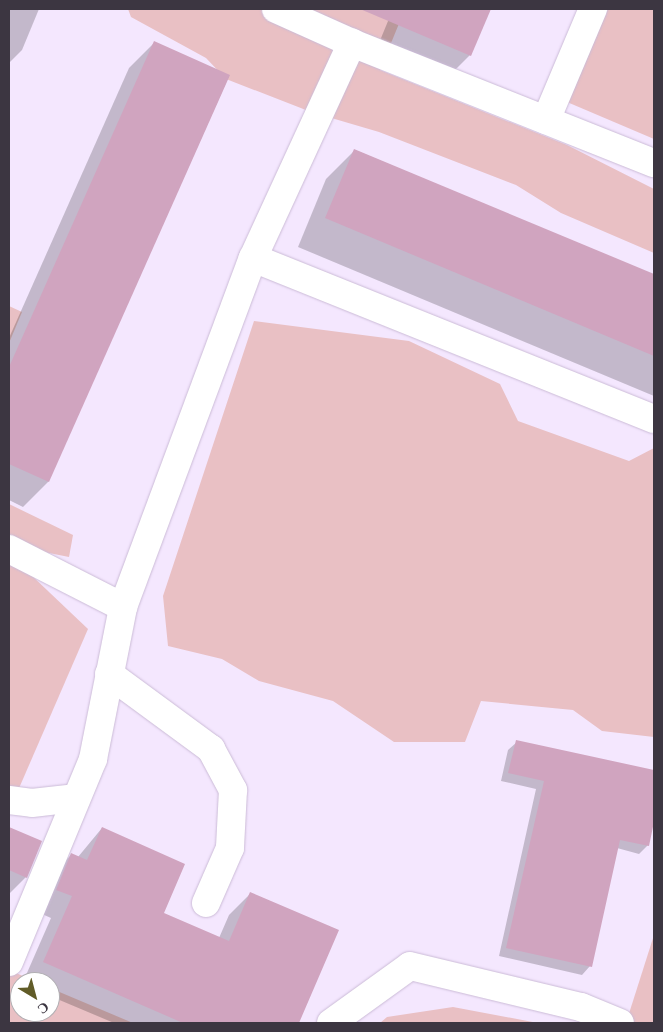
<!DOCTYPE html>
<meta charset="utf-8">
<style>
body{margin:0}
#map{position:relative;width:663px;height:1032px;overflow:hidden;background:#f4e7fe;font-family:"Libre Baskerville",serif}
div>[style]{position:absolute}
.green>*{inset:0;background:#e9c0c4}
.shadow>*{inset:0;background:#0003}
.building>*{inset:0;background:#d0a4bf}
.roads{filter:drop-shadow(0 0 1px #cbbbd7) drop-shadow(0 0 1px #cbbbd7)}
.minor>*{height:28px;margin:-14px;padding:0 14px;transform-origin:14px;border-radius:14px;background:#fff}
span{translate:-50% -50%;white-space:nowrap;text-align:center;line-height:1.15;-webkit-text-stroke:4px #fff;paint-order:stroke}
.frame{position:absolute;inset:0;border:10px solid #3c3641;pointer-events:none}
.north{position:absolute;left:10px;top:972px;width:50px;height:50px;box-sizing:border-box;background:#fff;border:1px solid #b1afb3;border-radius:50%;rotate:143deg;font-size:14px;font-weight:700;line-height:20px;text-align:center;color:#3c3641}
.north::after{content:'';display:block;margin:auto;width:18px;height:22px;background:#615c28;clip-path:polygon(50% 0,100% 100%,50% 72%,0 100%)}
</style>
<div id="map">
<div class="green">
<i style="clip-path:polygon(128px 9px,405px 9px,380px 70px,567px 145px,654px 189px,654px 253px,561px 213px,516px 185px,379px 132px,311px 112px,226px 79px,206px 58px,131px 17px)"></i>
<i style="clip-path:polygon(608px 9px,654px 9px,654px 139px,567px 102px)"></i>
<i style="clip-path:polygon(9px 306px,22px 312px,9px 343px)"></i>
<i style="clip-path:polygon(254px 321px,409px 341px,500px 384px,518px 421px,629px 461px,654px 448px,654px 737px,602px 731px,573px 710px,481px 701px,465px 742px,394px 742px,333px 701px,259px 681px,222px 659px,168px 646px,163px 596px)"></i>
<i style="clip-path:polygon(9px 504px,73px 535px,69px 557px,9px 545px)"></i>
<i style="clip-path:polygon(9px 554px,88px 629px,10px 809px,9px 809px)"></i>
<i style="clip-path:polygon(654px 935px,654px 1023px,626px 1023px)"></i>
<i style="clip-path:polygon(9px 970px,37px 982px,20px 982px,20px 1012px,50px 1012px,50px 988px,133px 1023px,9px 1023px)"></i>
<i style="clip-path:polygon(453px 1007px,538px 1023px,380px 1023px,387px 1017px)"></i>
</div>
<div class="shadow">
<i style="clip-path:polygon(9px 9px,39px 9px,22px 50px,9px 63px)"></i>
<i style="clip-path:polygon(393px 9px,490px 9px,470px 55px,441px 84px,374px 55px)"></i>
<i style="clip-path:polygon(154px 43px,229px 76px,48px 482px,23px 507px,9px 500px,9px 338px,129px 68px)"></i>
<i style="clip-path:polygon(355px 150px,654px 276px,654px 396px,298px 247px,326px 179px)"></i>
<i style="clip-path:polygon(517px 742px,654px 772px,654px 816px,648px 845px,639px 854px,617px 848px,590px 966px,582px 975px,499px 956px,536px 789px,501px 781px,508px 750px)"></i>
<i style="clip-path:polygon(9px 828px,41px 842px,26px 877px,10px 893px)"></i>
<i style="clip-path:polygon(102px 828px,162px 914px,219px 938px,229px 915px,250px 894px,337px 931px,297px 1023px,114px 1023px,50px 996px,50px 982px,23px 982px,51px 918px,35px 911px,50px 876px,71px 855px,78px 857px)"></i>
</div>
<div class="building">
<i style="clip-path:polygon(360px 9px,491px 9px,471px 56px)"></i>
<i style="clip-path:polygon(154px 41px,230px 75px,49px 482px,9px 464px,9px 367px)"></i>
<i style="clip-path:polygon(354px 149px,654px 274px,654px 356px,325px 218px)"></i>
<i style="clip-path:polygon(516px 740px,654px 770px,654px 822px,649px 846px,620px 840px,592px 967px,506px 948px,544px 781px,508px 773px)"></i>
<i style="clip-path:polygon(9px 827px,42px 841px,27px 878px,9px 870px)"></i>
<i style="clip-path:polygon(102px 827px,185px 864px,164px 913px,229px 941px,250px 892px,339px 930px,299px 1023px,183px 1023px,43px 962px,72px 896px,56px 890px,71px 853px,87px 860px)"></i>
</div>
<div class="roads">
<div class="minor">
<i style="left:276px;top:9px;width:83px;rotate:24.1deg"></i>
<i style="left:352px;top:43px;width:325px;rotate:21.7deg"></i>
<i style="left:546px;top:120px;width:121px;rotate:-67.1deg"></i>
<i style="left:253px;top:258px;width:432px;rotate:21.9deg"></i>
<i style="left:9px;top:549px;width:128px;rotate:27deg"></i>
<i style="left:109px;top:674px;width:127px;rotate:36.3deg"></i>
<i style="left:211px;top:749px;width:47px;rotate:61.8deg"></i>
<i style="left:233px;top:790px;width:58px;rotate:93deg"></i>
<i style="left:230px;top:848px;width:60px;rotate:113.6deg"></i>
<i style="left:9px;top:800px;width:23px;rotate:7deg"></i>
<i style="left:32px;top:803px;width:43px;rotate:-6.6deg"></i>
<i style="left:9px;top:962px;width:220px;rotate:-67.5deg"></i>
<i style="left:93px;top:759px;width:155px;rotate:-78.8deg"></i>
<i style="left:123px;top:607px;width:372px;rotate:-69.6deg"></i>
<i style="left:253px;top:258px;width:237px;rotate:-65.3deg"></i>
<i style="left:331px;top:1023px;width:97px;rotate:-35.8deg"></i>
<i style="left:410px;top:966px;width:176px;rotate:13.5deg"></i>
<i style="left:581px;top:1007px;width:42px;rotate:22.3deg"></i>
</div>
</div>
<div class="frame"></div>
<div class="north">С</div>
</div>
